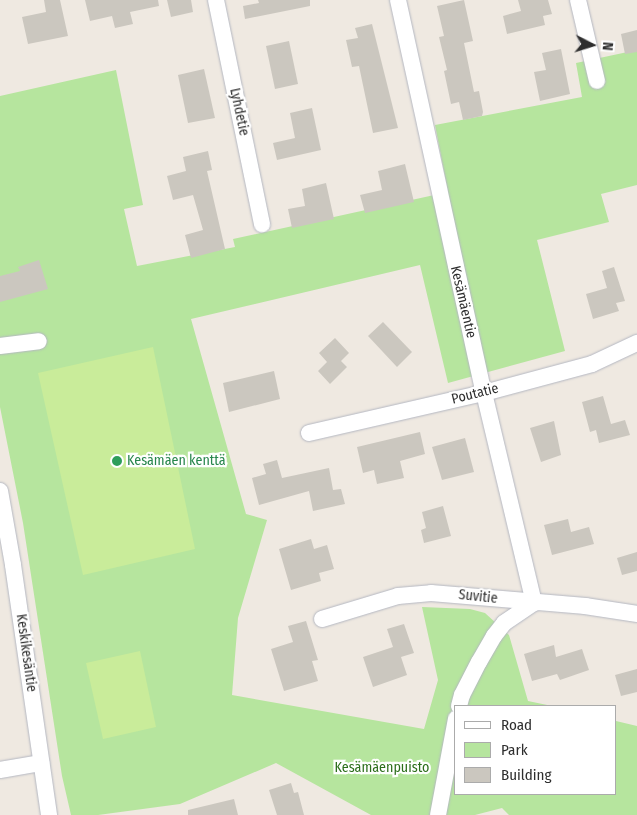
<!DOCTYPE html>
<meta charset="utf-8">
<style>
body{margin:0}
#map{position:relative;width:637px;height:815px;overflow:hidden;background:#efe9e1;font-family:"Fira Sans Condensed",sans-serif}
div>[style]{position:absolute}
.green>*{inset:0;background:#b6e59e}
.pitch>*{inset:0;background:#c9ec9a}
.building>*{inset:0;background:#cbc7bf}
.roads{filter:drop-shadow(0 0 1px #b4b7c1) drop-shadow(0 0 1px #b4b7c1)}
.minor>*{height:16px;margin:-8px;padding:0 8px;transform-origin:8px;border-radius:8px;background:#fff}
.dots>*{width:14px;height:14px;translate:-50% -50%;box-sizing:border-box;border:2px solid #fff;border-radius:50%}
span{translate:-50% -50%;white-space:nowrap;text-align:center;line-height:1.15;-webkit-text-stroke:4.5px #fff;paint-order:stroke}
.street-label{font-size:14px;color:#2e2e2e}
.leisure-label{font-size:14px;color:#27864d}
.left{translate:0 -50%;text-align:left}
.park-label{font-size:14px;color:#2c6e1b}
.legend{position:absolute;left:454px;top:705px;width:162px;height:90px;box-sizing:border-box;background:#fff;border:1px solid #ababab;margin:0;padding:6px 9px;list-style:none;font-size:15px;color:#2e2e2e}
.legend li{display:flex;align-items:center;gap:10px;height:25px}
.legend b{width:25px;border:1px solid #ababab}
.north{position:absolute;left:567px;top:20px;width:50px;height:50px;-webkit-text-stroke:4px #fff;paint-order:stroke;rotate:95deg;font-size:14px;font-weight:700;line-height:20px;text-align:center;color:#2e2e2e}
.north::after{content:'';display:block;margin:auto;width:18px;height:22px;background:#2e2e2e;clip-path:polygon(50% 0,100% 100%,50% 72%,0 100%)}
</style>
<div id="map">
<div class="green">
<i style="clip-path:polygon(637px 50px,637px 185px,601px 194px,609px 222px,537px 240px,565px 351px,448px 383px,420px 265px,191px 319px,246px 514px,267px 520px,238px 618px,232px 695px,424px 729px,438px 680px,422px 607px,470px 609px,485px 613px,509px 635px,528px 701px,552px 706px,456px 706px,456px 794px,616px 794px,616px 721px,637px 726px,637px 815px,509px 815px,502px 808px,475px 815px,371px 815px,276px 763px,180px 804px,98px 815px,71px 815px,62px 776px,23px 523px,0 407px,0 96px,116px 70px,143px 205px,124px 209px,137px 266px,235px 247px,233px 239px,448px 192px,435px 125px,582px 97px,576px 63px)"></i>
</div>
<div class="pitch">
<i style="clip-path:polygon(153px 347px,195px 549px,83px 575px,38px 373px)"></i>
<i style="clip-path:polygon(140px 651px,156px 727px,103px 739px,86px 663px)"></i>
</div>
<div class="building">
<i style="clip-path:polygon(44px 0,60px 0,68px 36px,28px 44px,22px 17px,46px 12px)"></i>
<i style="clip-path:polygon(85px 0,158px 0,159px 6px,130px 12px,133px 24px,115px 28px,112px 16px,90px 21px)"></i>
<i style="clip-path:polygon(167px 0,191px 0,193px 12px,171px 17px)"></i>
<i style="clip-path:polygon(258px 0,310px 0,310px 6px,245px 19px,243px 6px,259px 3px)"></i>
<i style="clip-path:polygon(464px 0,473px 41px,464px 43px,474px 92px,479px 91px,483px 112px,482px 116px,463px 120px,459px 102px,451px 104px,444px 71px,447px 70px,439px 37px,444px 36px,437px 6px)"></i>
<i style="clip-path:polygon(518px 0,548px 0,552px 14px,543px 16px,545px 25px,507px 34px,503px 16px,521px 11px)"></i>
<i style="clip-path:polygon(372px 24px,398px 128px,373px 133px,359px 66px,352px 67px,346px 40px,358px 38px,355px 28px)"></i>
<i style="clip-path:polygon(637px 30px,637px 52px,625px 54px,621px 34px)"></i>
<i style="clip-path:polygon(289px 41px,298px 84px,275px 89px,266px 46px)"></i>
<i style="clip-path:polygon(561px 49px,570px 94px,540px 101px,534px 72px,546px 70px,542px 53px)"></i>
<i style="clip-path:polygon(204px 69px,215px 118px,188px 123px,178px 75px)"></i>
<i style="clip-path:polygon(312px 108px,321px 150px,277px 160px,273px 143px,295px 138px,290px 113px)"></i>
<i style="clip-path:polygon(208px 151px,212px 170px,207px 171px,225px 249px,191px 258px,185px 235px,203px 230px,193px 195px,173px 200px,167px 176px,186px 171px,183px 157px)"></i>
<i style="clip-path:polygon(405px 164px,414px 202px,365px 213px,360px 195px,382px 190px,378px 171px)"></i>
<i style="clip-path:polygon(326px 183px,334px 219px,292px 228px,288px 209px,305px 206px,302px 189px)"></i>
<i style="clip-path:polygon(39px 260px,48px 289px,0 302px,0 276px,20px 271px,18px 267px)"></i>
<i style="clip-path:polygon(614px 267px,625px 301px,616px 303px,619px 311px,593px 319px,586px 294px,607px 288px,602px 271px)"></i>
<i style="clip-path:polygon(383px 322px,412px 352px,397px 367px,368px 336px)"></i>
<i style="clip-path:polygon(335px 338px,349px 353px,341px 361px,347px 367px,330px 384px,318px 371px,327px 362px,319px 353px)"></i>
<i style="clip-path:polygon(274px 371px,280px 399px,229px 412px,223px 383px)"></i>
<i style="clip-path:polygon(603px 396px,611px 424px,625px 420px,630px 435px,599px 443px,596px 430px,590px 432px,582px 402px)"></i>
<i style="clip-path:polygon(554px 421px,561px 455px,541px 462px,530px 428px)"></i>
<i style="clip-path:polygon(420px 432px,425px 454px,400px 461px,404px 478px,377px 484px,374px 470px,363px 473px,357px 447px)"></i>
<i style="clip-path:polygon(465px 438px,474px 472px,442px 480px,432px 447px)"></i>
<i style="clip-path:polygon(277px 460px,282px 478px,329px 468px,333px 490px,341px 489px,345px 504px,313px 511px,309px 491px,259px 505px,252px 478px,266px 474px,263px 464px)"></i>
<i style="clip-path:polygon(443px 506px,451px 536px,424px 543px,421px 530px,426px 528px,422px 512px)"></i>
<i style="clip-path:polygon(568px 519px,571px 532px,589px 527px,594px 544px,552px 555px,544px 525px)"></i>
<i style="clip-path:polygon(311px 539px,314px 549px,327px 545px,334px 569px,319px 573px,321px 581px,291px 590px,279px 549px)"></i>
<i style="clip-path:polygon(637px 552px,637px 571px,622px 575px,617px 558px)"></i>
<i style="clip-path:polygon(306px 621px,318px 660px,312px 661px,318px 681px,284px 691px,271px 649px,293px 642px,288px 626px)"></i>
<i style="clip-path:polygon(404px 624px,414px 653px,401px 657px,407px 675px,373px 687px,363px 657px,393px 647px,387px 629px)"></i>
<i style="clip-path:polygon(554px 645px,556px 657px,582px 649px,589px 670px,560px 680px,557px 674px,532px 681px,524px 654px)"></i>
<i style="clip-path:polygon(637px 669px,637px 692px,621px 696px,615px 675px)"></i>
<i style="clip-path:polygon(291px 783px,294px 793px,298px 792px,304px 815px,277px 815px,269px 790px)"></i>
<i style="clip-path:polygon(234px 799px,238px 815px,188px 815px,188px 810px)"></i>
</div>
<div class="roads">
<div class="minor">
<i style="left:216px;top:0;width:229px;rotate:78.4deg"></i>
<i style="left:398px;top:0;width:402px;rotate:77.7deg"></i>
<i style="left:484px;top:393px;width:216px;rotate:76.6deg"></i>
<i style="left:578px;top:0;width:83px;rotate:76.8deg"></i>
<i style="left:0;top:346px;width:39px;rotate:-7deg"></i>
<i style="left:309px;top:433px;width:180px;rotate:-12.9deg"></i>
<i style="left:484px;top:393px;width:112px;rotate:-15deg"></i>
<i style="left:592px;top:364px;width:50px;rotate:-25deg"></i>
<i style="left:0;top:491px;width:75px;rotate:80deg"></i>
<i style="left:13px;top:565px;width:253px;rotate:81.8deg"></i>
<i style="left:322px;top:619px;width:79px;rotate:-16.8deg"></i>
<i style="left:398px;top:596px;width:33px;rotate:-5deg"></i>
<i style="left:431px;top:593px;width:155px;rotate:4.8deg"></i>
<i style="left:585px;top:606px;width:53px;rotate:8.7deg"></i>
<i style="left:459px;top:706px;width:11px;rotate:-75deg"></i>
<i style="left:462px;top:695px;width:37px;rotate:-63deg"></i>
<i style="left:479px;top:662px;width:30px;rotate:-60deg"></i>
<i style="left:494px;top:636px;width:16px;rotate:-52deg"></i>
<i style="left:504px;top:623px;width:36px;rotate:-34deg"></i>
<i style="left:0;top:770px;width:42px;rotate:-9.7deg"></i>
<i style="left:438px;top:815px;width:98px;rotate:-79.4deg"></i>
</div>
</div>
<div class="dots">
<i style="left:117px;top:461px;background:#2e9e5b"></i>
</div>
<div class="street-label">
<span style="left:239px;top:112px;rotate:78deg">Lyhdetie</span>
<span style="left:463px;top:302px;rotate:77deg">Kesämäentie</span>
<span style="left:475px;top:394px;rotate:-14deg">Poutatie</span>
<span style="left:478px;top:597px;rotate:6deg">Suvitie</span>
<span style="left:26px;top:653px;rotate:82deg">Keskikesäntie</span>
</div>
<div class="leisure-label">
<span class="left" style="left:127px;top:461px">Kesämäen kenttä</span>
</div>
<div class="park-label">
<span style="left:382px;top:768px">Kesämäenpuisto</span>
</div>
<ul class="legend">
<li><b style="height:6px;background:#fff"></b>Road</li>
<li><b style="height:14px;background:#b6e59e"></b>Park</li>
<li><b style="height:14px;background:#cbc7bf"></b>Building</li>
</ul>
<div class="north">N</div>
</div>
